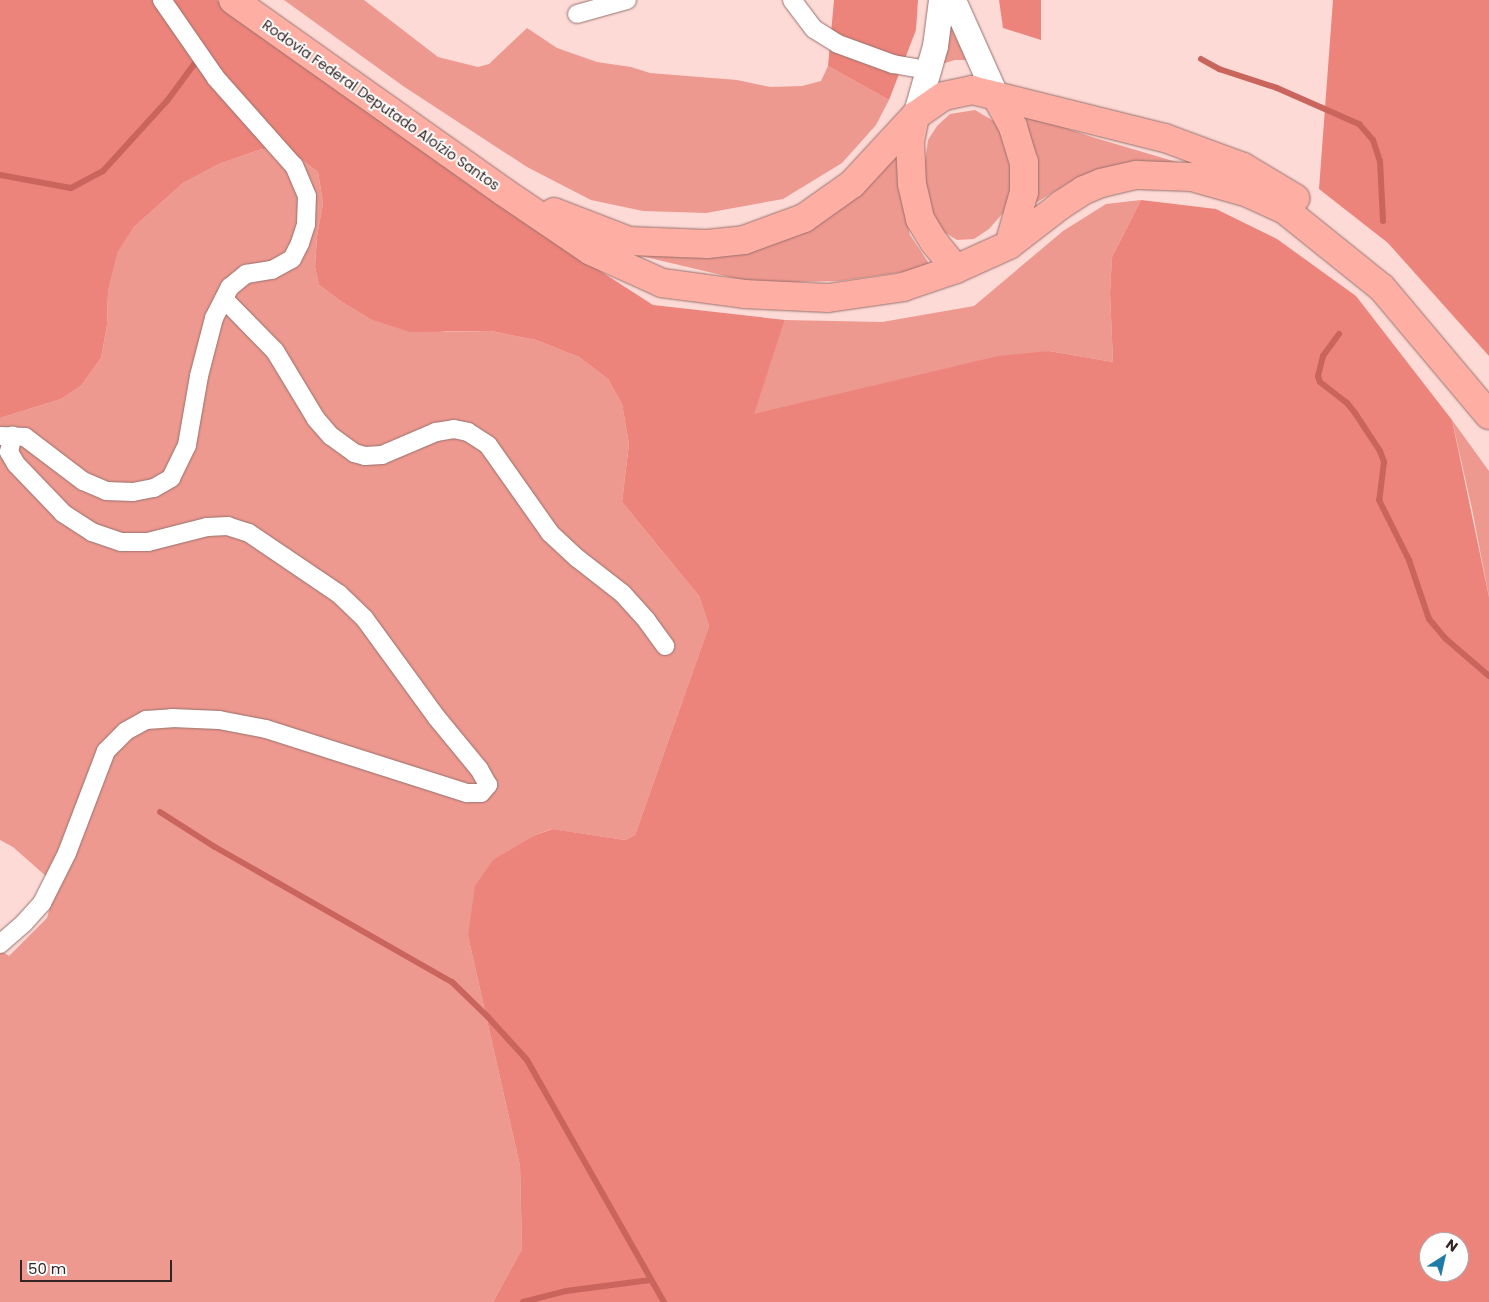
<!DOCTYPE html>
<meta charset="utf-8">
<style>
body{margin:0}
#map{position:relative;width:1489px;height:1302px;overflow:hidden;background:#fddad6;font-family:Poppins,sans-serif}
div>[style]{position:absolute}
.green>*{inset:0;background:#ee9990}
.forest>*{inset:0;background:#ec847b}
.stream>*{height:6px;margin:-3px;padding:0 3px;transform-origin:3px;border-radius:3px;background:#c9655d}
.roads{filter:drop-shadow(0 0 1px #97716c) drop-shadow(0 0 1px #97716c)}
.street>*{height:18px;margin:-9px;padding:0 9px;transform-origin:9px;border-radius:9px;background:#fff}
.secondary>*{height:25px;margin:-12.5px;padding:0 12.5px;transform-origin:12.5px;border-radius:12.5px;background:#fff}
.highway>*{height:28px;margin:-14px;padding:0 14px;transform-origin:14px;border-radius:14px;background:#ffaea4}
span{translate:-50% -50%;white-space:nowrap;text-align:center;line-height:1.15;-webkit-text-stroke:4px #fff;paint-order:stroke}
.street-label{font-size:14px;color:#342422}
.north{position:absolute;left:1419px;top:1232px;width:50px;height:50px;box-sizing:border-box;background:#fff;border:1px solid #aea7a7;border-radius:50%;rotate:35deg;font-size:14px;font-weight:700;line-height:20px;text-align:center;color:#342422}
.north::after{content:'';display:block;margin:auto;width:18px;height:22px;background:#217ba9;clip-path:polygon(50% 0,100% 100%,50% 72%,0 100%)}
.scale{position:absolute;left:20px;top:1260px;width:152px;height:22px;box-sizing:border-box;border:2px solid #342422;border-top:0;padding-left:6px;font-size:15px;line-height:18px;white-space:nowrap;color:#342422;-webkit-text-stroke:4px #fff;paint-order:stroke}
</style>
<div id="map">
<div class="green">
<i style="clip-path:polygon(284px 0,364px 0,438px 57px,478px 67px,489px 64px,527px 28px,557px 48px,597px 62px,631px 67px,650px 73px,737px 80px,770px 87px,802px 86px,821px 81px,828px 66px,889px 100px,876px 125px,842px 163px,783px 199px,706px 213px,643px 211px,591px 200px,527px 167px,403px 86px)"></i>
<i style="clip-path:polygon(951px 16px,970px 60px,955px 60px,942px 64px)"></i>
<i style="clip-path:polygon(975px 110px,997px 123px,1014px 179px,1011px 204px,989px 229px,974px 239px,957px 240px,944px 232px,930px 214px,924px 170px,928px 140px,937px 126px,950px 114px)"></i>
<i style="clip-path:polygon(1025px 114px,1092px 137px,1244px 182px,1132px 169px,1078px 177px,1034px 204px,1032px 146px)"></i>
<i style="clip-path:polygon(901px 146px,900px 187px,910px 235px,932px 268px,839px 281px,755px 283px,637px 255px,754px 249px,804px 233px,855px 197px)"></i>
<i style="clip-path:polygon(262px 149px,287px 149px,318px 172px,323px 203px,317px 236px,315px 267px,319px 285px,342px 302px,370px 319px,445px 332px,491px 331px,536px 340px,579px 357px,608px 379px,622px 404px,629px 444px,622px 502px,699px 596px,709px 626px,635px 835px,625px 840px,551px 829px,533px 836px,494px 860px,468px 936px,520px 1166px,522px 1249px,493px 1302px,0 1302px,0 950px,9px 956px,47px 918px,56px 885px,13px 847px,0 840px,0 418px,61px 399px,81px 386px,101px 358px,107px 325px,108px 291px,118px 250px,134px 227px,183px 183px,219px 164px)"></i>
<i style="clip-path:polygon(1141px 200px,1112px 257px,1110px 293px,1113px 362px,1049px 351px,753px 415px,785px 320px,882px 322px,974px 306px,1063px 231px,1106px 204px)"></i>
<i style="clip-path:polygon(1452px 420px,1489px 471px,1489px 597px,1472px 509px)"></i>
</div>
<div class="forest">
<i style="clip-path:polygon(evenodd,0 0,217px 0,577px 256px,653px 305px,785px 320px,754px 414px,998px 356px,1049px 351px,1113px 362px,1110px 293px,1112px 257px,1141px 200px,1216px 209px,1277px 239px,1356px 296px,1452px 420px,1489px 597px,1489px 1302px,493px 1302px,522px 1249px,520px 1166px,468px 936px,475px 886px,493px 860px,533px 836px,552px 829px,625px 840px,635px 835px,709px 626px,699px 596px,622px 502px,629px 444px,622px 404px,608px 379px,579px 357px,536px 340px,491px 331px,410px 332px,370px 319px,342px 302px,319px 285px,315px 267px,317px 236px,323px 203px,318px 172px,287px 149px,262px 149px,219px 164px,183px 183px,134px 227px,118px 251px,108px 291px,107px 325px,101px 358px,81px 386px,61px 399px,0 418px,0 0,1429px 1242px,1459px 1242px,1459px 1272px,1429px 1272px,1429px 1242px)"></i>
<i style="clip-path:polygon(834px 0,918px 0,916px 30px,889px 100px,828px 66px)"></i>
<i style="clip-path:polygon(999px 0,1041px 0,1041px 40px,1003px 28px)"></i>
<i style="clip-path:polygon(1333px 0,1489px 0,1489px 356px,1388px 243px,1319px 189px)"></i>
</div>
<div class="stream">
<i style="left:1201px;top:59px;width:21px;rotate:29deg"></i>
<i style="left:1219px;top:69px;width:61px;rotate:18.1deg"></i>
<i style="left:1277px;top:88px;width:90px;rotate:23.7deg"></i>
<i style="left:1359px;top:124px;width:21px;rotate:49deg"></i>
<i style="left:1373px;top:140px;width:22px;rotate:72deg"></i>
<i style="left:1380px;top:161px;width:60px;rotate:87.1deg"></i>
<i style="left:0;top:175px;width:72px;rotate:10.4deg"></i>
<i style="left:71px;top:188px;width:36px;rotate:-28deg"></i>
<i style="left:103px;top:171px;width:95px;rotate:-47.6deg"></i>
<i style="left:167px;top:101px;width:52px;rotate:-53.6deg"></i>
<i style="left:1339px;top:334px;width:27px;rotate:126deg"></i>
<i style="left:1323px;top:356px;width:21px;rotate:104deg"></i>
<i style="left:1318px;top:376px;width:6px;rotate:72deg"></i>
<i style="left:1320px;top:382px;width:34px;rotate:38deg"></i>
<i style="left:1347px;top:403px;width:13px;rotate:51deg"></i>
<i style="left:1355px;top:413px;width:45px;rotate:56.7deg"></i>
<i style="left:1380px;top:451px;width:12px;rotate:70deg"></i>
<i style="left:1384px;top:462px;width:38px;rotate:97deg"></i>
<i style="left:1379px;top:500px;width:67px;rotate:63.4deg"></i>
<i style="left:1409px;top:560px;width:62px;rotate:71.3deg"></i>
<i style="left:1429px;top:619px;width:26px;rotate:50deg"></i>
<i style="left:1446px;top:639px;width:57px;rotate:40.7deg"></i>
<i style="left:160px;top:812px;width:65px;rotate:32.5deg"></i>
<i style="left:215px;top:847px;width:273px;rotate:29.7deg"></i>
<i style="left:452px;top:982px;width:49px;rotate:44.2deg"></i>
<i style="left:487px;top:1016px;width:59px;rotate:47.7deg"></i>
<i style="left:527px;top:1060px;width:278px;rotate:60.5deg"></i>
<i style="left:523px;top:1302px;width:44px;rotate:-14.3deg"></i>
<i style="left:566px;top:1291px;width:85px;rotate:-7.5deg"></i>
</div>
<div class="roads">
<div class="street">
<i style="left:792px;top:0;width:36px;rotate:53deg"></i>
<i style="left:814px;top:29px;width:28px;rotate:32deg"></i>
<i style="left:838px;top:44px;width:59px;rotate:20deg"></i>
<i style="left:893px;top:64px;width:36px;rotate:10deg"></i>
<i style="left:577px;top:14px;width:52px;rotate:-15.6deg"></i>
<i style="left:224px;top:299px;width:73px;rotate:45.6deg"></i>
<i style="left:275px;top:351px;width:79px;rotate:58.9deg"></i>
<i style="left:316px;top:419px;width:23px;rotate:49deg"></i>
<i style="left:331px;top:436px;width:29px;rotate:36deg"></i>
<i style="left:354px;top:453px;width:11px;rotate:15deg"></i>
<i style="left:365px;top:456px;width:17px;rotate:-3deg"></i>
<i style="left:382px;top:455px;width:59px;rotate:-23.1deg"></i>
<i style="left:436px;top:432px;width:18px;rotate:-9deg"></i>
<i style="left:454px;top:429px;width:14px;rotate:12deg"></i>
<i style="left:468px;top:432px;width:24px;rotate:33deg"></i>
<i style="left:488px;top:445px;width:108px;rotate:54.8deg"></i>
<i style="left:550px;top:533px;width:37px;rotate:43deg"></i>
<i style="left:577px;top:558px;width:58px;rotate:38deg"></i>
<i style="left:623px;top:594px;width:36px;rotate:48deg"></i>
<i style="left:647px;top:621px;width:31px;rotate:54deg"></i>
<i style="left:0;top:436px;width:25px;rotate:2deg"></i>
<i style="left:25px;top:437px;width:73px;rotate:37.2deg"></i>
<i style="left:83px;top:481px;width:25px;rotate:23deg"></i>
<i style="left:106px;top:491px;width:27px;rotate:2deg"></i>
<i style="left:133px;top:492px;width:21px;rotate:-11deg"></i>
<i style="left:154px;top:488px;width:20px;rotate:-30deg"></i>
<i style="left:171px;top:478px;width:37px;rotate:-64deg"></i>
<i style="left:187px;top:445px;width:70px;rotate:-80.1deg"></i>
<i style="left:199px;top:376px;width:60px;rotate:-75.5deg"></i>
<i style="left:214px;top:318px;width:35px;rotate:-63deg"></i>
<i style="left:230px;top:287px;width:21px;rotate:-39deg"></i>
<i style="left:246px;top:274px;width:26px;rotate:-9deg"></i>
<i style="left:272px;top:270px;width:23px;rotate:-29deg"></i>
<i style="left:292px;top:259px;width:18px;rotate:-63deg"></i>
<i style="left:300px;top:243px;width:20px;rotate:-72deg"></i>
<i style="left:306px;top:224px;width:28px;rotate:-88deg"></i>
<i style="left:307px;top:196px;width:33px;rotate:-113deg"></i>
<i style="left:294px;top:166px;width:118px;rotate:-131.6deg"></i>
<i style="left:216px;top:78px;width:95px;rotate:-124.7deg"></i>
<i style="left:0;top:944px;width:32px;rotate:-41deg"></i>
<i style="left:24px;top:923px;width:27px;rotate:-48deg"></i>
<i style="left:42px;top:903px;width:56px;rotate:-63.4deg"></i>
<i style="left:67px;top:853px;width:109px;rotate:-69.1deg"></i>
<i style="left:106px;top:751px;width:28px;rotate:-45deg"></i>
<i style="left:126px;top:731px;width:23px;rotate:-29deg"></i>
<i style="left:146px;top:720px;width:26px;rotate:-4deg"></i>
<i style="left:172px;top:718px;width:47px;rotate:2.4deg"></i>
<i style="left:219px;top:720px;width:48px;rotate:10.8deg"></i>
<i style="left:266px;top:729px;width:211px;rotate:17.7deg"></i>
<i style="left:467px;top:793px;width:14px"></i>
<i style="left:481px;top:793px;width:11px;rotate:-49deg"></i>
<i style="left:488px;top:785px;width:18px;rotate:-119deg"></i>
<i style="left:479px;top:769px;width:66px;rotate:-129.5deg"></i>
<i style="left:437px;top:718px;width:124px;rotate:-126.1deg"></i>
<i style="left:364px;top:618px;width:35px;rotate:-136deg"></i>
<i style="left:339px;top:594px;width:109px;rotate:-145.9deg"></i>
<i style="left:249px;top:533px;width:22px;rotate:-162deg"></i>
<i style="left:228px;top:526px;width:21px;rotate:177deg"></i>
<i style="left:207px;top:527px;width:61px;rotate:165.7deg"></i>
<i style="left:148px;top:542px;width:27px;rotate:180deg"></i>
<i style="left:121px;top:542px;width:31px;rotate:-161deg"></i>
<i style="left:92px;top:532px;width:35px;rotate:-147deg"></i>
<i style="left:63px;top:513px;width:68px;rotate:-133.8deg"></i>
<i style="left:16px;top:464px;width:14px;rotate:-120deg"></i>
<i style="left:9px;top:452px;width:17px;rotate:-77deg"></i>
</div>
<div class="secondary">
<i style="left:953px;top:0;width:105px;rotate:65.9deg"></i>
<i style="left:915px;top:116px;width:73px;rotate:-74.1deg"></i>
<i style="left:935px;top:46px;width:46px;rotate:-82.6deg"></i>
</div>
<div class="highway">
<i style="left:233px;top:0;width:332px;rotate:35.3deg"></i>
<i style="left:504px;top:192px;width:105px;rotate:34.1deg"></i>
<i style="left:591px;top:251px;width:78px;rotate:24.3deg"></i>
<i style="left:662px;top:283px;width:83px;rotate:7.6deg"></i>
<i style="left:744px;top:294px;width:84px;rotate:2.7deg"></i>
<i style="left:828px;top:298px;width:76px;rotate:-8.3deg"></i>
<i style="left:903px;top:287px;width:56px;rotate:-18.8deg"></i>
<i style="left:956px;top:269px;width:58px;rotate:-24.4deg"></i>
<i style="left:1009px;top:245px;width:66px;rotate:-37.6deg"></i>
<i style="left:1061px;top:205px;width:27px;rotate:-33deg"></i>
<i style="left:1084px;top:190px;width:18px;rotate:-22deg"></i>
<i style="left:1101px;top:183px;width:37px;rotate:-13deg"></i>
<i style="left:1137px;top:175px;width:55px;rotate:2.1deg"></i>
<i style="left:1192px;top:177px;width:58px;rotate:15.9deg"></i>
<i style="left:1248px;top:193px;width:41px;rotate:24.7deg"></i>
<i style="left:1285px;top:210px;width:124px;rotate:38.8deg"></i>
<i style="left:1382px;top:288px;width:166px;rotate:49.9deg"></i>
<i style="left:996px;top:96px;width:35px;rotate:61deg"></i>
<i style="left:1013px;top:127px;width:37px;rotate:73deg"></i>
<i style="left:1024px;top:162px;width:30px;rotate:90deg"></i>
<i style="left:1024px;top:192px;width:55px;rotate:105.8deg"></i>
<i style="left:915px;top:116px;width:26px;rotate:101deg"></i>
<i style="left:910px;top:142px;width:42px;rotate:87.3deg"></i>
<i style="left:912px;top:184px;width:36px;rotate:77deg"></i>
<i style="left:920px;top:219px;width:27px;rotate:59deg"></i>
<i style="left:934px;top:242px;width:35px;rotate:51deg"></i>
<i style="left:554px;top:212px;width:80px;rotate:21.1deg"></i>
<i style="left:629px;top:241px;width:78px;rotate:2.2deg"></i>
<i style="left:707px;top:244px;width:37px;rotate:-6deg"></i>
<i style="left:744px;top:240px;width:64px;rotate:-20.1deg"></i>
<i style="left:804px;top:218px;width:59px;rotate:-35.3deg"></i>
<i style="left:852px;top:184px;width:93px;rotate:-47.2deg"></i>
<i style="left:915px;top:116px;width:35px;rotate:-35deg"></i>
<i style="left:944px;top:96px;width:29px;rotate:-12deg"></i>
<i style="left:972px;top:90px;width:199px;rotate:14deg"></i>
<i style="left:1165px;top:138px;width:83px;rotate:20.4deg"></i>
<i style="left:1243px;top:167px;width:61px;rotate:30.8deg"></i>
</div>
</div>
<div class="street-label">
<span style="left:381px;top:105px;rotate:35deg">Rodovia Federal Deputado Aloízio Santos</span>
</div>
<div class="north">N</div>
<div class="scale">50 m</div>
</div>
